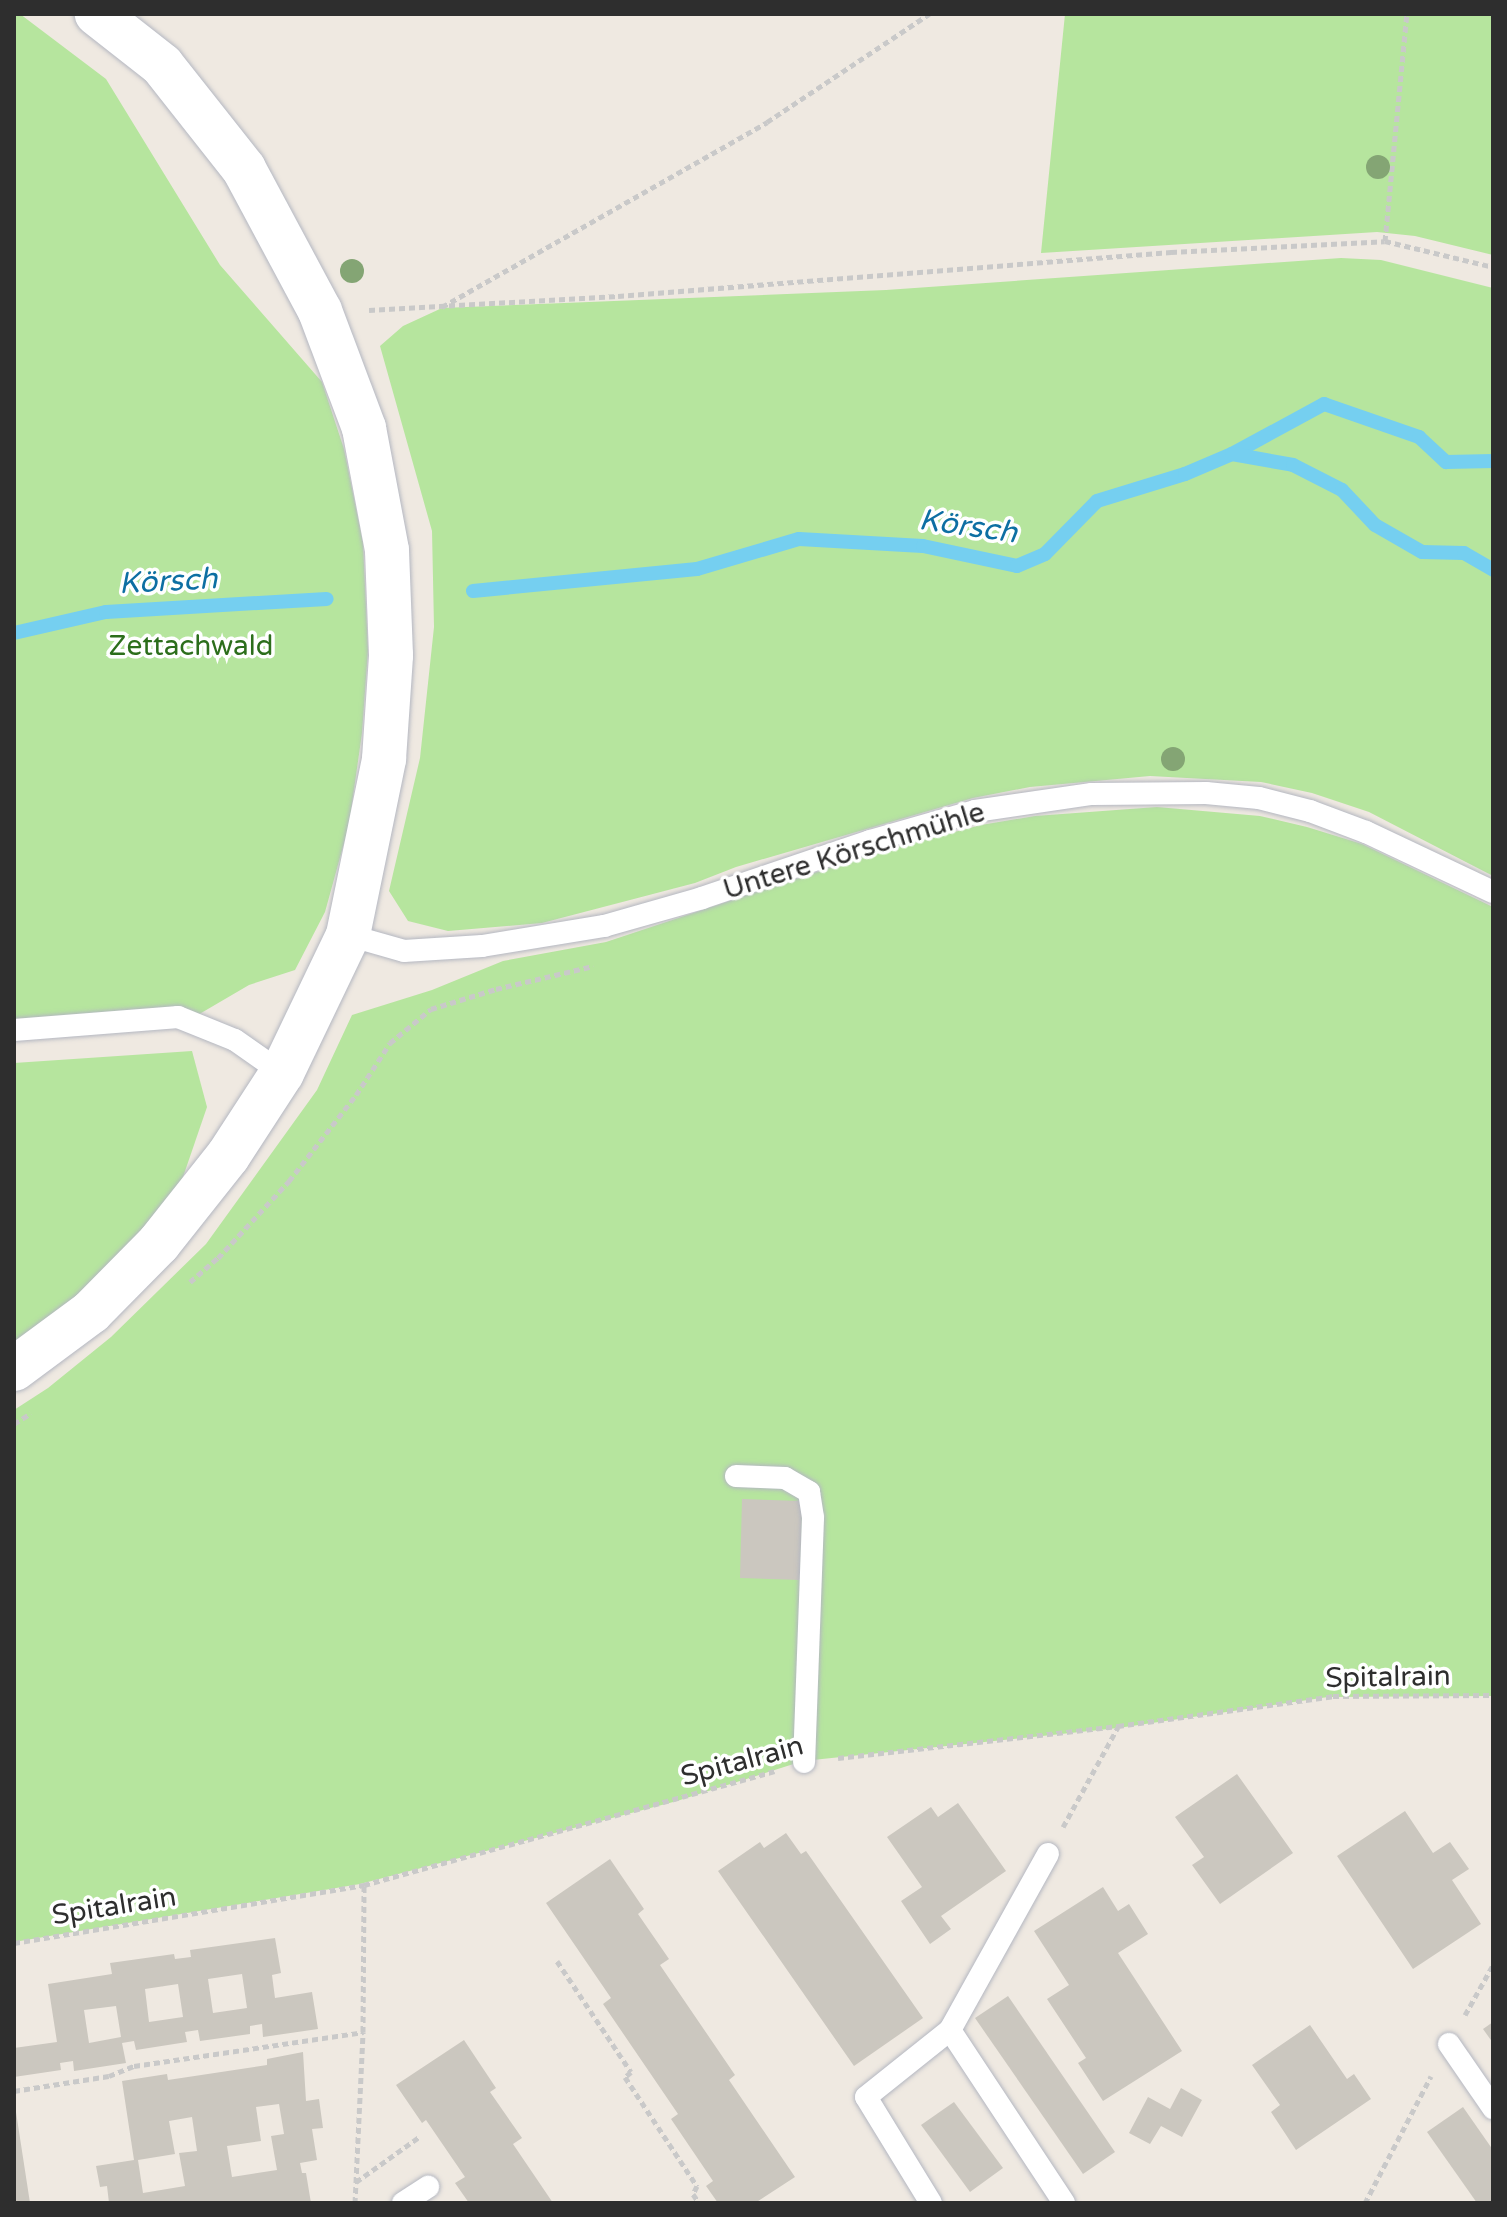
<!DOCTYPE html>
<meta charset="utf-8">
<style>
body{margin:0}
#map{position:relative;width:1507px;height:2217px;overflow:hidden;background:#efe9e1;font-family:"Varela Round",sans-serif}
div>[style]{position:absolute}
.green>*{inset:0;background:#b6e59e}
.stream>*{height:14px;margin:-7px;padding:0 7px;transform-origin:7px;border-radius:7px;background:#75cff0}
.building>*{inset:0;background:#cbc7bf}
.path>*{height:5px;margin-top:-2.5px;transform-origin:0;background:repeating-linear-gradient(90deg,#c9c9c9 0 6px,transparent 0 10px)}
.roads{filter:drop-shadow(0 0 2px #b4b7c1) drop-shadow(0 0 2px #b4b7c1)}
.lane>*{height:22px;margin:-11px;padding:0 11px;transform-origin:11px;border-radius:11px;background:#fff}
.secondary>*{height:44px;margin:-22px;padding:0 22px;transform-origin:22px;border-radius:22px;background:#fff}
.trees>*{width:24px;height:24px;margin:-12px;border-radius:50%;background:#84a574}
span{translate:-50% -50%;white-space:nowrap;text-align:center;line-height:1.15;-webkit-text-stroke:7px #fff;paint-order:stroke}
.park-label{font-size:28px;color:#2c6e1b}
.street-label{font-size:28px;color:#2e2e2e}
.water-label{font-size:30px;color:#0d6fa3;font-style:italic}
.frame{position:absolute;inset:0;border:16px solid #2e2e2e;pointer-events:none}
</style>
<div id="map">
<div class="green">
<i style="clip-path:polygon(14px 14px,20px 14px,106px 79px,220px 265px,322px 382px,344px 449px,363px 543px,368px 650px,362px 733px,349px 825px,325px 912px,295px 970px,249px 985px,196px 1016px,14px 1027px)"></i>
<i style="clip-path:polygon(1065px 14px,1493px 14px,1493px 255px,1415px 236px,1377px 232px,1041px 253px)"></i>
<i style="clip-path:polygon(1341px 258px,1381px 260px,1493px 288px,1493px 876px,1369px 812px,1312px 793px,1261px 782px,1150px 776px,1030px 787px,973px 798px,736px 867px,695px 883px,542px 923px,448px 931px,408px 921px,389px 891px,420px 758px,434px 627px,432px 531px,380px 346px,403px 326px,442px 308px,886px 290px)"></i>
<i style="clip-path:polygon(1157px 807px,1260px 816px,1307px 827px,1362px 844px,1493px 907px,1493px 1696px,1328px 1697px,1118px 1728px,803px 1761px,677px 1801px,360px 1884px,14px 1942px,14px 1410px,48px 1388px,111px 1337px,206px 1244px,317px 1090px,352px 1015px,432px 990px,503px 961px,606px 942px,871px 854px,981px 825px,1035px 816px)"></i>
<i style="clip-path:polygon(192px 1051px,207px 1107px,171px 1212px,78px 1301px,14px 1345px,14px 1063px)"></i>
</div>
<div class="stream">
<i style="left:1232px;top:454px;width:105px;rotate:-28.5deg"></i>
<i style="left:1324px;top:404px;width:101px;rotate:19.2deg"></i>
<i style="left:1419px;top:437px;width:37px;rotate:43deg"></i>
<i style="left:1446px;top:462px;width:47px;rotate:-1.2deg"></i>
<i style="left:473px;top:591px;width:225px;rotate:-5.6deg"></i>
<i style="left:697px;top:569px;width:106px;rotate:-16.4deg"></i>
<i style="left:799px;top:539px;width:124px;rotate:3.2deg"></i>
<i style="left:923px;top:546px;width:96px;rotate:12deg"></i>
<i style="left:1017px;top:566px;width:30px;rotate:-23deg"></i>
<i style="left:1045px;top:554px;width:74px;rotate:-45.5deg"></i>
<i style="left:1097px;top:501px;width:92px;rotate:-17.1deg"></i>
<i style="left:1185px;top:474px;width:51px;rotate:-23.1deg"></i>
<i style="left:1232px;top:454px;width:62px;rotate:10.2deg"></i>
<i style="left:1293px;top:465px;width:55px;rotate:27deg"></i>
<i style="left:1342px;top:490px;width:48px;rotate:46.7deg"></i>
<i style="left:1375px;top:525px;width:54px;rotate:29.9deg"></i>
<i style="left:1422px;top:552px;width:42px;rotate:1.4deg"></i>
<i style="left:1464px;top:553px;width:34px;rotate:30deg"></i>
<i style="left:14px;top:633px;width:94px;rotate:-12.9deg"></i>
<i style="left:106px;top:612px;width:221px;rotate:-3.4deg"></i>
</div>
<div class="building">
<i style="clip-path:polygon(742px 1499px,802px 1501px,800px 1580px,740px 1578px)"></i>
<i style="clip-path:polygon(1237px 1774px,1293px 1853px,1220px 1904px,1192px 1865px,1204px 1857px,1175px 1817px)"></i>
<i style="clip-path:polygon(958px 1803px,1006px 1871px,941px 1916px,951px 1929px,930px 1944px,901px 1901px,922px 1887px,887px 1837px,931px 1807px,938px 1817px)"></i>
<i style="clip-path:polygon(1405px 1811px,1433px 1853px,1450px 1842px,1469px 1869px,1452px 1880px,1481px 1924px,1413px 1969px,1337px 1856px)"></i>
<i style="clip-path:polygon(786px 1833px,801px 1854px,806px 1851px,923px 2018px,854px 2066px,718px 1871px,760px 1842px,764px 1848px)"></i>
<i style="clip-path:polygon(610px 1859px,644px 1909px,638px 1914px,669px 1959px,660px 1965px,735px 2075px,729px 2080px,795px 2177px,755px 2203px,718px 2203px,706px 2186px,713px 2181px,671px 2119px,678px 2114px,603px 2004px,611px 1998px,546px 1903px)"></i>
<i style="clip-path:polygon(1103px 1887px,1118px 1911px,1129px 1904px,1148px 1934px,1118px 1953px,1182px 2051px,1103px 2101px,1078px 2063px,1086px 2058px,1047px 1999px,1069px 1985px,1034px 1931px)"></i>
<i style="clip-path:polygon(evenodd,275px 1938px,281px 1973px,272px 1975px,275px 1998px,312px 1992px,318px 2029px,263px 2037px,262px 2024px,250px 2026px,250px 2034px,200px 2041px,198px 2030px,185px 2032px,187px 2042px,136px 2050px,134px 2041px,122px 2043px,126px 2063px,74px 2071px,73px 2061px,60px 2063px,61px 2070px,14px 2077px,14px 2048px,57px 2042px,48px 1984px,112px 1974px,110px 1963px,174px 1954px,175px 1959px,191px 1957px,190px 1950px,275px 1938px,242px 1974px,247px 2008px,213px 2013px,208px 1979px,242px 1974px,275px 1938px,178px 1984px,183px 2017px,149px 2022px,145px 1989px,178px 1984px,275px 1938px,116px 2006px,121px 2037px,89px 2043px,84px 2010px,116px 2006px)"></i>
<i style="clip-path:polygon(1008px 1996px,1115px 2152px,1083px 2174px,975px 2018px)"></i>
<i style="clip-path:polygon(1493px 2022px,1493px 2043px,1483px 2029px)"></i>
<i style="clip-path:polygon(1310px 2025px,1347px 2079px,1354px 2074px,1371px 2099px,1296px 2150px,1271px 2112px,1280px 2105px,1252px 2065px)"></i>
<i style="clip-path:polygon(464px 2040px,496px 2088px,490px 2092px,522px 2138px,513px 2144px,553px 2203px,469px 2203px,455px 2183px,465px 2177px,426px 2120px,422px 2123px,396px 2085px)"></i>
<i style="clip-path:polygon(evenodd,303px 2052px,306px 2101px,319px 2099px,323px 2128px,312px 2129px,317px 2160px,300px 2163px,302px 2173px,306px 2173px,311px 2203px,109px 2203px,107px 2186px,100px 2187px,96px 2166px,134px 2160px,122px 2081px,167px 2074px,168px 2080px,267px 2065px,267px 2059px,303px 2052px,279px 2104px,284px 2134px,271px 2136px,277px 2170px,232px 2177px,227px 2146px,261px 2141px,256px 2107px,279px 2104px,303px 2052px,192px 2117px,197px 2151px,179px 2153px,185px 2186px,143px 2193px,138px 2160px,175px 2154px,169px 2121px,192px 2117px)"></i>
<i style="clip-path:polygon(1181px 2088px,1202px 2100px,1182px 2137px,1161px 2126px,1150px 2144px,1129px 2133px,1148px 2097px,1170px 2109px)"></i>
<i style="clip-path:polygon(954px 2102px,1003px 2168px,970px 2192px,921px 2125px)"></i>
<i style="clip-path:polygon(1463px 2107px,1493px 2150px,1493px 2203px,1477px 2203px,1427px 2132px)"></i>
<i style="clip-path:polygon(14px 2112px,16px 2112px,30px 2203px,14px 2203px)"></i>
</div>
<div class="path">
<i style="left:1385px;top:241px;width:228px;rotate:-84.5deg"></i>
<i style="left:442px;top:307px;width:374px;rotate:-29.6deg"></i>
<i style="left:767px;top:122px;width:195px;rotate:-33.7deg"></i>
<i style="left:369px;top:310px;width:249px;rotate:-3.2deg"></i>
<i style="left:618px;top:296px;width:555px;rotate:-4.55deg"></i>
<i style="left:1171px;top:252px;width:214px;rotate:-2.9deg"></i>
<i style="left:1385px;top:241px;width:111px;rotate:13.5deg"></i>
<i style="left:190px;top:1282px;width:37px;rotate:-41deg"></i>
<i style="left:218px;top:1258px;width:105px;rotate:-47.3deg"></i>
<i style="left:289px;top:1181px;width:109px;rotate:-52.1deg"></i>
<i style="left:356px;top:1095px;width:62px;rotate:-56.8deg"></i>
<i style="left:390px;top:1043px;width:53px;rotate:-39.7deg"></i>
<i style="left:431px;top:1009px;width:68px;rotate:-17.1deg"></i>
<i style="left:496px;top:989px;width:100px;rotate:-13.3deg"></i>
<i style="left:14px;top:1424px;width:20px;rotate:-33deg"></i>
<i style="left:838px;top:1758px;width:282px;rotate:-6.5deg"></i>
<i style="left:1118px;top:1726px;width:217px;rotate:-7.9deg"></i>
<i style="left:1333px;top:1696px;width:160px;rotate:-0.4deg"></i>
<i style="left:1063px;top:1827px;width:114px;rotate:-61.2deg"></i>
<i style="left:14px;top:1943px;width:355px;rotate:-9.4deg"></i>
<i style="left:364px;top:1885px;width:426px;rotate:-15.5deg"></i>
<i style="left:557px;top:1961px;width:133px;rotate:56.3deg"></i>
<i style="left:631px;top:2072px;width:8px;rotate:140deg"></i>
<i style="left:625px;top:2077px;width:131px;rotate:56.6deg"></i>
<i style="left:697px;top:2186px;width:9px;rotate:117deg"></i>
<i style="left:693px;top:2194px;width:11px;rotate:56deg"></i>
<i style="left:1465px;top:2015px;width:57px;rotate:-60.8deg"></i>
<i style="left:14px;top:2091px;width:96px;rotate:-9deg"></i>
<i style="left:109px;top:2076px;width:27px;rotate:-22deg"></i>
<i style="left:134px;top:2066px;width:232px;rotate:-8.4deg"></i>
<i style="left:356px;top:2182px;width:77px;rotate:-35.5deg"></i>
<i style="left:355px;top:2203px;width:171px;rotate:-87.3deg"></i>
<i style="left:363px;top:2032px;width:147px;rotate:-89.6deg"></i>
<i style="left:1365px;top:2203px;width:143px;rotate:-62.5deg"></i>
</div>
<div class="roads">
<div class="lane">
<i style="left:348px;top:935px;width:58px;rotate:15.9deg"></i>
<i style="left:404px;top:951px;width:78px;rotate:-3.7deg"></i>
<i style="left:482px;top:946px;width:124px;rotate:-9.3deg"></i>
<i style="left:604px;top:926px;width:102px;rotate:-15.9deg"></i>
<i style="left:702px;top:898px;width:177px;rotate:-18.7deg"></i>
<i style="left:870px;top:841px;width:109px;rotate:-15.9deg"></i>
<i style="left:975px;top:811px;width:118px;rotate:-8.3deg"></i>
<i style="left:1092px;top:794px;width:114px;rotate:-0.5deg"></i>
<i style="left:1206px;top:793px;width:53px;rotate:5.4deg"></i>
<i style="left:1259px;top:798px;width:53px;rotate:14.3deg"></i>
<i style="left:1310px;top:811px;width:60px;rotate:20.6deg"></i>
<i style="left:1366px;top:832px;width:140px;rotate:25.3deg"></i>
<i style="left:14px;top:1030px;width:165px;rotate:-4.5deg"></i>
<i style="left:178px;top:1017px;width:61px;rotate:22deg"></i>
<i style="left:235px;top:1040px;width:57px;rotate:35.1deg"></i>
<i style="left:736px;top:1476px;width:49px;rotate:2.3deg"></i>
<i style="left:785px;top:1478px;width:28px;rotate:30deg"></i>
<i style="left:809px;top:1492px;width:26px;rotate:81deg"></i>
<i style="left:813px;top:1518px;width:244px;rotate:92.1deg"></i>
<i style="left:1048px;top:1854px;width:201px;rotate:119.1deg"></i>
<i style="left:950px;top:2030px;width:207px;rotate:56.6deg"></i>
<i style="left:1449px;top:2044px;width:78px;rotate:55.5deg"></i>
<i style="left:403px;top:2203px;width:30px;rotate:-33deg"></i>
<i style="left:931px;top:2203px;width:124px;rotate:-121.5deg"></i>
<i style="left:866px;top:2097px;width:107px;rotate:-38.6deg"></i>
</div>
<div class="secondary">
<i style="left:14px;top:1369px;width:96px;rotate:-36.5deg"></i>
<i style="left:91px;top:1312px;width:97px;rotate:-45.4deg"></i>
<i style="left:159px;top:1243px;width:111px;rotate:-51.6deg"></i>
<i style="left:228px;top:1156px;width:99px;rotate:-57deg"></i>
<i style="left:282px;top:1073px;width:153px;rotate:-64.4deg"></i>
<i style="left:348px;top:935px;width:180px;rotate:-78.4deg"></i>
<i style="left:384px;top:759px;width:104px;rotate:-86.1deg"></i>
<i style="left:391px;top:655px;width:105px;rotate:-92.2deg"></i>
<i style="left:387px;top:550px;width:124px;rotate:-100.7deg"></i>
<i style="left:364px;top:428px;width:125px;rotate:-110.6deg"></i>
<i style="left:320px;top:311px;width:161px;rotate:-118.2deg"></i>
<i style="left:244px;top:169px;width:132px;rotate:-128.3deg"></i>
<i style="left:162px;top:65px;width:83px;rotate:-141.9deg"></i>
</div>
</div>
<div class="trees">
<i style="left:1378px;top:167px"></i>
<i style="left:352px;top:271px"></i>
<i style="left:1173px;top:759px"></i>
</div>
<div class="park-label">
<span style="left:191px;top:646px">Zettachwald</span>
</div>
<div class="street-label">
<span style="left:854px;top:851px;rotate:-17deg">Untere Körschmühle</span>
<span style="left:1388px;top:1677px;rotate:-1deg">Spitalrain</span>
<span style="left:742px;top:1761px;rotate:-15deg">Spitalrain</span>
<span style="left:114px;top:1906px;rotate:-9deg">Spitalrain</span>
</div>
<div class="water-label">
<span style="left:968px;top:527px;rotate:8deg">Körsch</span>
<span style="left:168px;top:582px;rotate:-3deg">Körsch</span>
</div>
<div class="frame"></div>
</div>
